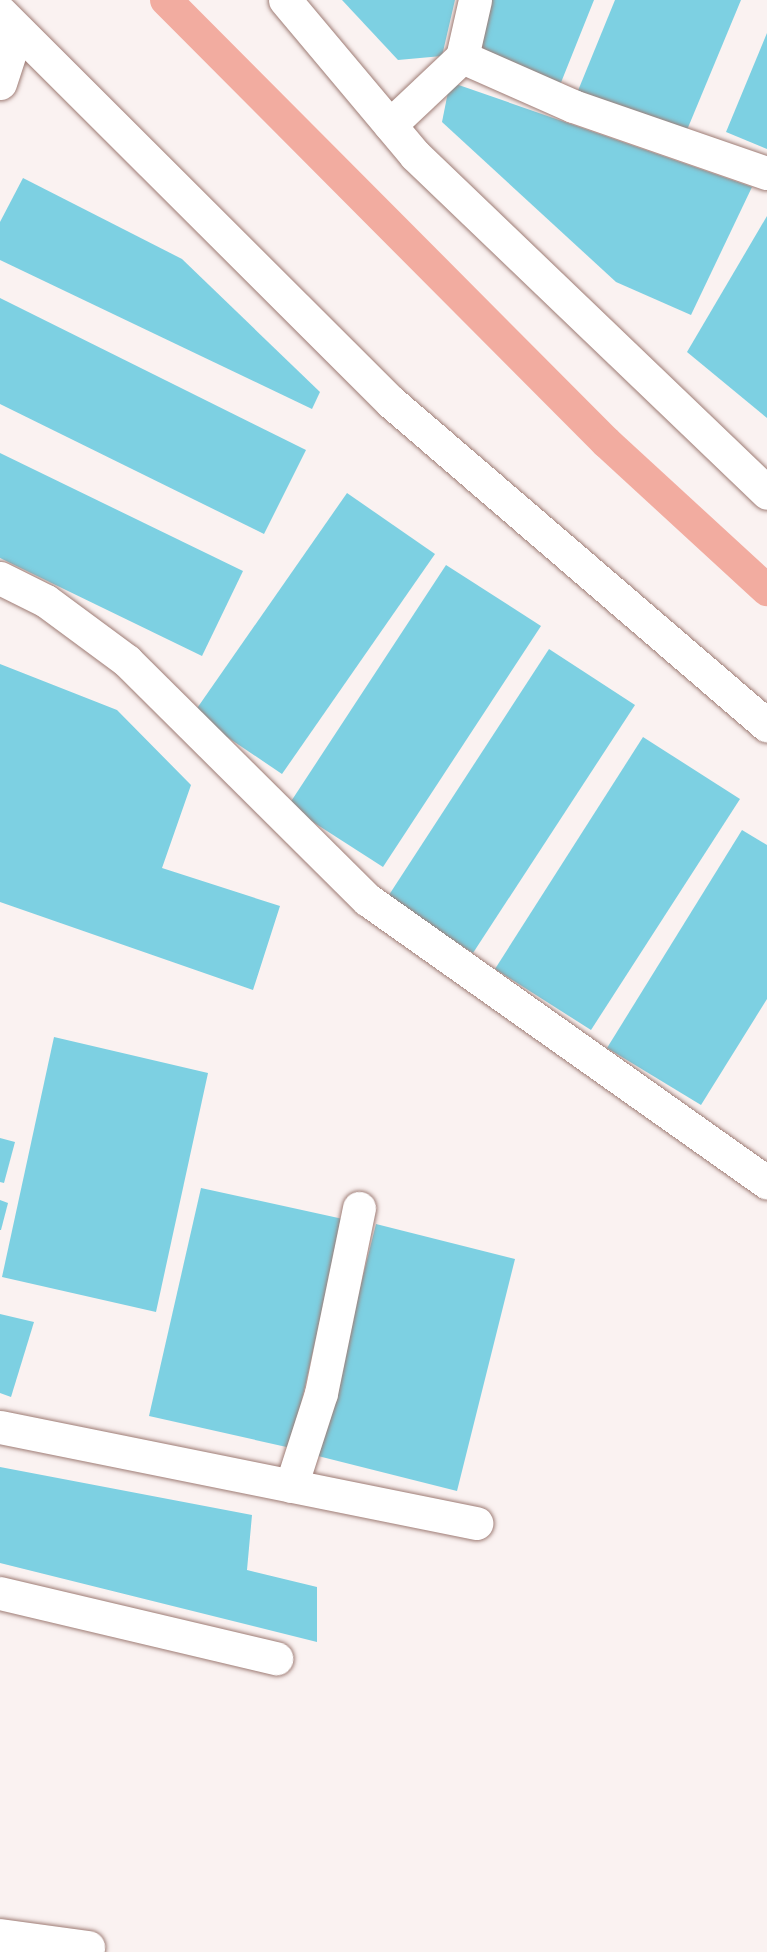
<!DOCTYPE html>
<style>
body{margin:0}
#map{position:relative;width:767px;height:1952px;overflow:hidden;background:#faf2f1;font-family:Poppins,sans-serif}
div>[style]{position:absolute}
.canal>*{height:32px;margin:-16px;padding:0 16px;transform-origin:16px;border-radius:16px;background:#f2aca0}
.building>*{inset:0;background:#7dd0e2}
.roads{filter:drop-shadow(0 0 2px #9e7c75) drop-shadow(0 0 2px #9e7c75)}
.minor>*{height:33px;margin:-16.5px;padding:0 16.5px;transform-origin:16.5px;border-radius:16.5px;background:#fff}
span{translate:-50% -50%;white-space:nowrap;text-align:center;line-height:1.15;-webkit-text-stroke:4.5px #fff;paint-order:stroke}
</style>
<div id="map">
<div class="canal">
<i style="left:166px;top:0;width:624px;rotate:45.13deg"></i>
<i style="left:606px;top:442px;width:219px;rotate:42.6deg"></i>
</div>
<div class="building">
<i style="clip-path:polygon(342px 0,455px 0,442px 56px,398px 60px)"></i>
<i style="clip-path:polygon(481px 0,594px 0,558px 90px,470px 55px)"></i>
<i style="clip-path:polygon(615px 0,741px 0,682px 142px,575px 98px)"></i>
<i style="clip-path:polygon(767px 33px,767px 149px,726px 132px)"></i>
<i style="clip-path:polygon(450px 82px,752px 187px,691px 315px,616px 282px,442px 122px)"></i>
<i style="clip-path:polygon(23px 178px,182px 259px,320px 392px,312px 409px,0 260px,0 222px)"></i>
<i style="clip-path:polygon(767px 216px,767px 418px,687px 352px)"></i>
<i style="clip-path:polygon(0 298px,306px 450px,264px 534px,0 404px)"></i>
<i style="clip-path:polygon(0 453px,243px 571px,202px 656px,0 558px)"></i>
<i style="clip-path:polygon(347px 493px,435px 554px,282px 774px,193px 714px)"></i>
<i style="clip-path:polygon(446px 565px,541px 626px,383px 867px,288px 806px)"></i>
<i style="clip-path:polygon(549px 649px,635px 705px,473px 953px,387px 898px)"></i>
<i style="clip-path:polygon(0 664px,117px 710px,191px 785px,162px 868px,280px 906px,253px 990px,0 902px)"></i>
<i style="clip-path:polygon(643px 737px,740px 799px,591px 1030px,495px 969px)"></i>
<i style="clip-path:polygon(742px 830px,767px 845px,767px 999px,701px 1105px,607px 1048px)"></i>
<i style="clip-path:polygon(54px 1037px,208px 1073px,156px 1312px,2px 1277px)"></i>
<i style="clip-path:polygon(0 1138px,15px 1142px,4px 1183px,0 1182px)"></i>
<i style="clip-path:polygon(201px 1188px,343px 1219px,291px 1448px,149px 1416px)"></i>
<i style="clip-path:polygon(0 1200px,8px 1203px,1px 1230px,0 1230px)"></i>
<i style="clip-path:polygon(376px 1224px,515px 1259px,457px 1491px,318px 1456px)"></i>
<i style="clip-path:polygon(0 1314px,34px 1322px,11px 1397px,0 1393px)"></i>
<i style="clip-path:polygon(0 1467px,252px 1515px,247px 1570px,317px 1587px,317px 1642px,0 1563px)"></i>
</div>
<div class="roads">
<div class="minor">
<i style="left:285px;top:0;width:202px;rotate:50deg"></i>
<i style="left:415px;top:155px;width:488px;rotate:43.8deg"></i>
<i style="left:475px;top:0;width:58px;rotate:102.8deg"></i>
<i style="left:462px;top:57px;width:121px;rotate:23.8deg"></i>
<i style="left:573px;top:106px;width:205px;rotate:19.1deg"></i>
<i style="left:0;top:12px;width:552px;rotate:44.93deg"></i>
<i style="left:391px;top:402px;width:496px;rotate:40.7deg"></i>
<i style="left:0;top:83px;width:52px;rotate:-71.9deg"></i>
<i style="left:390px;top:125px;width:99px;rotate:-43.4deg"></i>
<i style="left:0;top:578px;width:51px;rotate:26.6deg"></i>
<i style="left:46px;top:601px;width:101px;rotate:36.5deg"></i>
<i style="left:127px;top:661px;width:339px;rotate:44.8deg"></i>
<i style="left:368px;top:900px;width:489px;rotate:35.3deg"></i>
<i style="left:0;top:1427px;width:486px;rotate:11.4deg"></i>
<i style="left:291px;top:1486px;width:98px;rotate:-72.1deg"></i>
<i style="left:321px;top:1393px;width:189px;rotate:-78.4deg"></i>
<i style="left:0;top:1593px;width:284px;rotate:13.3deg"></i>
<i style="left:0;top:1935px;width:89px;rotate:7.8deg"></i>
</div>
</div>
</div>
